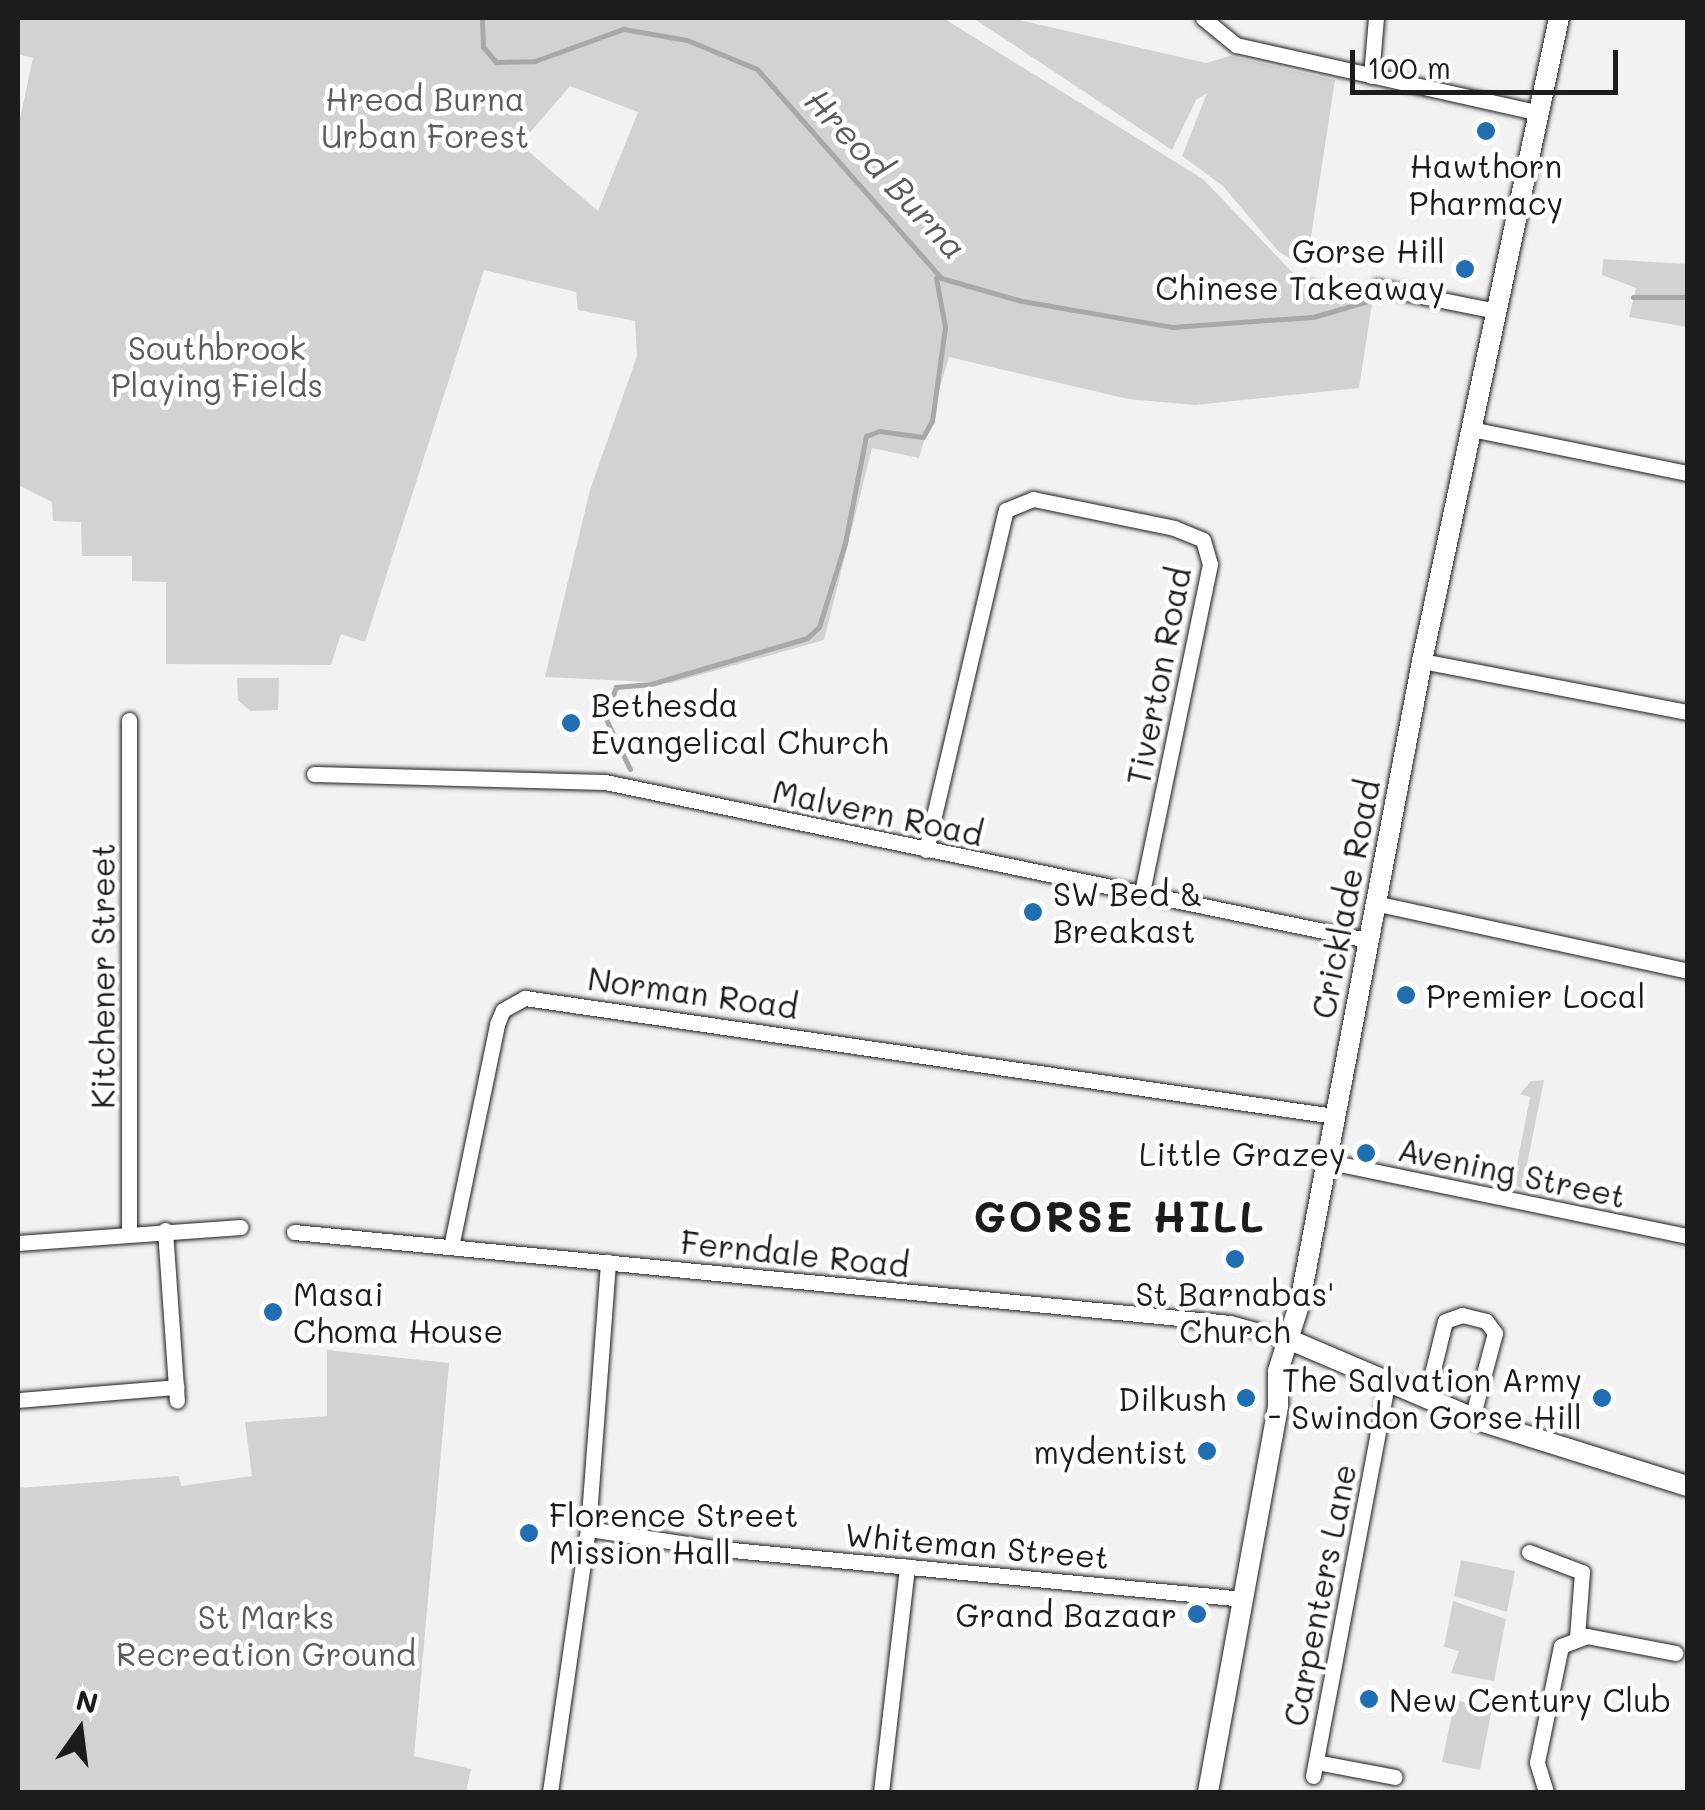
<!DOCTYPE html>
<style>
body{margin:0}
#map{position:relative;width:1705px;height:1810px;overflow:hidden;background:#f2f2f2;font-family:Mali,sans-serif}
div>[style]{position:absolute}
.green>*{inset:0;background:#d2d2d2}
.stream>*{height:5px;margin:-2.5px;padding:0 2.5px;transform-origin:2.5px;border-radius:2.5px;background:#a8a8a8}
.roads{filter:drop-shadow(0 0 2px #1c1c1c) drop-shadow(0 0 2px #1c1c1c)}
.street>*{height:15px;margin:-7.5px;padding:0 7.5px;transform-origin:7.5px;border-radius:7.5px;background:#fff}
.secondary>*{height:20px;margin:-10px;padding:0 10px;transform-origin:10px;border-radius:10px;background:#fff}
.dots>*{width:28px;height:28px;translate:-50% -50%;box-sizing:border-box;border:5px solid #fff;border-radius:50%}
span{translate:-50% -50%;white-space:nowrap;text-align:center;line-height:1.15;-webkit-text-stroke:9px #fff;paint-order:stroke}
.park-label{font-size:32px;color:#5c5c5c}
.poi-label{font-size:32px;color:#1c1c1c}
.right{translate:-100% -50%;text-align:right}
.left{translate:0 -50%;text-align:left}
.street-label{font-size:32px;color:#1c1c1c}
.water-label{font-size:35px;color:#5b5b5b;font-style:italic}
.district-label{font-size:42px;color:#1c1c1c;font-weight:700;letter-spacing:2.5px}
.frame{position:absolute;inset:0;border:20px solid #1c1c1c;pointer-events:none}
.north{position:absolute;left:30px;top:1680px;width:100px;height:100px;-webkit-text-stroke:8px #fff;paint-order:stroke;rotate:14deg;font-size:28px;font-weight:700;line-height:40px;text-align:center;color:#1c1c1c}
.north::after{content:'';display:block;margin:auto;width:35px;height:45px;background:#1c1c1c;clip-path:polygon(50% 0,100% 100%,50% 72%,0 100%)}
.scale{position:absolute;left:1350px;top:50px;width:268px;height:45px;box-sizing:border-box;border:5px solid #1c1c1c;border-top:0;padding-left:12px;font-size:30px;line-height:35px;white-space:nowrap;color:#1c1c1c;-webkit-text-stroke:8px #fff;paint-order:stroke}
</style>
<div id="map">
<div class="green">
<i style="clip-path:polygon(evenodd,18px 18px,943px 18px,1203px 179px,1292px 272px,1374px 291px,1359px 388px,1195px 405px,1128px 399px,949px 357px,919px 458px,872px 448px,824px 640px,671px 683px,545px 677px,590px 490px,637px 356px,635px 321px,578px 310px,576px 292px,484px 270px,365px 642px,341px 634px,331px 665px,166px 664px,166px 582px,132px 581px,132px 556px,82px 556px,81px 522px,53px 521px,52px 502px,18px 485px,18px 128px,33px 58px,18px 54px,18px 18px,570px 86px,638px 112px,598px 211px,520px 144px,570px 86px)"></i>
<i style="clip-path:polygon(973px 18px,1011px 18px,1206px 63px,1230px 56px,1335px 80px,1306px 269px,1278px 251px,1223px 186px,1182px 156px,1207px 93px,1196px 100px,1172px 150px)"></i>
<i style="clip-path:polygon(1603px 259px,1687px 264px,1687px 327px,1629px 317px,1636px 288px,1602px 275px)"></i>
<i style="clip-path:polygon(237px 678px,279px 678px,278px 710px,250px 711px,238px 700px)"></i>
<i style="clip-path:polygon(1544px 1080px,1522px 1189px,1504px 1178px,1515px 1175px,1530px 1097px,1520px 1094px,1531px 1081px)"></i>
<i style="clip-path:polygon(327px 1350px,449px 1363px,414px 1756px,471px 1769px,466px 1792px,18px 1792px,18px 1488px,179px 1476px,181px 1486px,252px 1476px,245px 1422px,327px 1416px)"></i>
<i style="clip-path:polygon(1461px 1560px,1515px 1571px,1507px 1612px,1454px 1596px)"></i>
<i style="clip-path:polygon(1453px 1601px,1506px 1619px,1494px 1681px,1451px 1673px,1459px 1651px,1444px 1647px)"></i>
<i style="clip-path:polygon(1455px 1700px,1492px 1708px,1480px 1770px,1442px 1762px)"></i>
</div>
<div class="stream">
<i style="left:482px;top:18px;width:29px;rotate:88deg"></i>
<i style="left:483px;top:47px;width:20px;rotate:49deg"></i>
<i style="left:496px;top:62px;width:39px;rotate:-1deg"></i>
<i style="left:535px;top:61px;width:94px;rotate:-20deg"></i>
<i style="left:623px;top:29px;width:65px;rotate:9.8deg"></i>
<i style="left:687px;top:40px;width:76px;rotate:22.5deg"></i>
<i style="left:757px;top:69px;width:278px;rotate:48.6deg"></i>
<i style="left:941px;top:278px;width:84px;rotate:15.9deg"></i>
<i style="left:1022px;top:301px;width:152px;rotate:9.8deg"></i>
<i style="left:1172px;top:327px;width:141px;rotate:-4.1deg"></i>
<i style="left:1313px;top:317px;width:57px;rotate:-16.2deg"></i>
<i style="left:1633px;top:297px;width:55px"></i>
<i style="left:630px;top:769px;width:58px;rotate:-115.7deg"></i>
<i style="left:605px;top:717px;width:32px;rotate:-70deg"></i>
<i style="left:616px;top:687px;width:35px;rotate:-5deg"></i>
<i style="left:651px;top:684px;width:163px;rotate:-16.4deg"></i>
<i style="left:807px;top:638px;width:16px;rotate:-43deg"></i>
<i style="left:819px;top:627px;width:88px;rotate:-72.8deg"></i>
<i style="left:845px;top:543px;width:109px;rotate:-78.9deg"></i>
<i style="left:866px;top:436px;width:14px;rotate:-21deg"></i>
<i style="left:879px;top:431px;width:44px;rotate:7.8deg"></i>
<i style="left:923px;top:437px;width:18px;rotate:-61deg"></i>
<i style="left:932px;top:421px;width:95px;rotate:-82.1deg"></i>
<i style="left:945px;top:327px;width:50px;rotate:-100.4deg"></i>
</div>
<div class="roads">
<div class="street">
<i style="left:1203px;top:18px;width:43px;rotate:39.3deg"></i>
<i style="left:1236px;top:45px;width:311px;rotate:12.6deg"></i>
<i style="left:1371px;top:76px;width:58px;rotate:-85.1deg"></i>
<i style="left:1377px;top:287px;width:121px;rotate:11.4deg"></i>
<i style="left:1471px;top:429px;width:221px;rotate:11.5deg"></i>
<i style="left:1422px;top:661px;width:271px;rotate:10.9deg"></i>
<i style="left:129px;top:720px;width:513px;rotate:90deg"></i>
<i style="left:314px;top:774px;width:291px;rotate:1.6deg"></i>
<i style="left:605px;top:782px;width:778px;rotate:11.71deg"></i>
<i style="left:926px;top:850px;width:349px;rotate:-76.8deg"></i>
<i style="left:1006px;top:510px;width:29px;rotate:-22deg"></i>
<i style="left:1033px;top:499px;width:144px;rotate:11.6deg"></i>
<i style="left:1174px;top:528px;width:31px;rotate:22deg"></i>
<i style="left:1203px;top:540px;width:25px;rotate:74deg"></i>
<i style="left:1210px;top:564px;width:340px;rotate:101.7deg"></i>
<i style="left:1374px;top:903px;width:321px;rotate:12.2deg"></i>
<i style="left:1325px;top:1161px;width:371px;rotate:11.7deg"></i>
<i style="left:165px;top:1230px;width:171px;rotate:86deg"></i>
<i style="left:294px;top:1232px;width:940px;rotate:5.55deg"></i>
<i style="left:1230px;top:1323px;width:60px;rotate:15.4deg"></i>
<i style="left:18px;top:1243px;width:223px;rotate:-4.1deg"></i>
<i style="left:451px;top:1247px;width:228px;rotate:-78.3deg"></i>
<i style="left:497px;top:1024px;width:15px;rotate:-67deg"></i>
<i style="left:503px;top:1010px;width:25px;rotate:-29deg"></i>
<i style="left:525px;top:998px;width:818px;rotate:8.3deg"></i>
<i style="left:1426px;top:1398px;width:79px;rotate:-76.1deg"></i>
<i style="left:1445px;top:1321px;width:18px;rotate:-19deg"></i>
<i style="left:1462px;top:1315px;width:25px;rotate:14deg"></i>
<i style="left:1486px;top:1321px;width:15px;rotate:53deg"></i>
<i style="left:1495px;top:1333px;width:88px;rotate:105.1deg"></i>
<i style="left:18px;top:1400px;width:159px;rotate:-4.7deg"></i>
<i style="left:588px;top:1529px;width:135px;rotate:8.5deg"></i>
<i style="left:722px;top:1549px;width:524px;rotate:5.47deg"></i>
<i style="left:1529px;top:1552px;width:57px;rotate:20.7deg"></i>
<i style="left:1582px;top:1572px;width:65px;rotate:94.4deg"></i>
<i style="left:1316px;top:1762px;width:80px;rotate:10.8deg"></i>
<i style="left:1313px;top:1776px;width:403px;rotate:-79.3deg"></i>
<i style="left:550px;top:1792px;width:266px;rotate:-81.8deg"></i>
<i style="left:588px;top:1529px;width:268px;rotate:-85.7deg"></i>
<i style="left:881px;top:1792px;width:227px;rotate:-83.4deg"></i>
<i style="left:1546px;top:1792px;width:31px;rotate:-107deg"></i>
<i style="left:1537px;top:1762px;width:118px;rotate:-78.3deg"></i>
<i style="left:1561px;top:1646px;width:28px;rotate:-21deg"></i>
<i style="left:1587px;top:1636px;width:90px;rotate:10.9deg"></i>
</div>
<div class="secondary">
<i style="left:1288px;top:1339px;width:209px;rotate:23.1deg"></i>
<i style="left:1480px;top:1421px;width:218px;rotate:17.4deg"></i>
<i style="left:1208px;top:1792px;width:393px;rotate:-79.7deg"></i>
<i style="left:1278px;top:1405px;width:34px;rotate:-90deg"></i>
<i style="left:1278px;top:1371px;width:72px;rotate:-72.3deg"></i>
<i style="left:1300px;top:1302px;width:653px;rotate:-79.22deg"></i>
<i style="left:1422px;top:661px;width:657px;rotate:-77.97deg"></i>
</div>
</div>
<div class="dots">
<i style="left:1486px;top:131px;background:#1f6fb2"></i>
<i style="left:1465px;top:269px;background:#1f6fb2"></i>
<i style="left:571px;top:723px;background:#1f6fb2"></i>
<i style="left:1033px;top:912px;background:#1f6fb2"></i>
<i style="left:1406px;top:995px;background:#1f6fb2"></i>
<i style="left:1366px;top:1153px;background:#1f6fb2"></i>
<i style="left:1235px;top:1259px;background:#1f6fb2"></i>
<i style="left:273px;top:1312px;background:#1f6fb2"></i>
<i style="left:1246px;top:1398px;background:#1f6fb2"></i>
<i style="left:1602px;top:1398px;background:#1f6fb2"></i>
<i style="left:1207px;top:1451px;background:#1f6fb2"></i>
<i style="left:529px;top:1533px;background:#1f6fb2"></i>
<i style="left:1197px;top:1614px;background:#1f6fb2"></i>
<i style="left:1369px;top:1699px;background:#1f6fb2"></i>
</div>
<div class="park-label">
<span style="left:425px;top:117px">Hreod Burna<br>Urban Forest</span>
<span style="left:217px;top:366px">Southbrook<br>Playing Fields</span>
<span style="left:266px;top:1635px">St Marks<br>Recreation Ground</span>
</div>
<div class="poi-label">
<span style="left:1486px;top:184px">Hawthorn<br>Pharmacy</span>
<span class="right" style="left:1445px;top:269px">Gorse Hill<br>Chinese Takeaway</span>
<span class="left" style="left:591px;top:723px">Bethesda<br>Evangelical Church</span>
<span class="left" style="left:1053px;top:912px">SW Bed &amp;<br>Breakast</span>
<span class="left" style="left:1426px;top:995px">Premier Local</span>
<span class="right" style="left:1346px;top:1153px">Little Grazey</span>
<span class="left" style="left:293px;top:1312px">Masai<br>Choma House</span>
<span style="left:1235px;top:1312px">St Barnabas'<br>Church</span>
<span class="right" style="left:1582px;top:1398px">The Salvation Army<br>- Swindon Gorse Hill</span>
<span class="right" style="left:1226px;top:1398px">Dilkush</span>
<span class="right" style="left:1187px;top:1451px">mydentist</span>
<span class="left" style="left:549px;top:1533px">Florence Street<br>Mission Hall</span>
<span class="right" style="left:1177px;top:1614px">Grand Bazaar</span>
<span class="left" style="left:1389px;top:1699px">New Century Club</span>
</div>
<div class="street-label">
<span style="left:1158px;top:676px;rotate:-79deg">Tiverton Road</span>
<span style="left:878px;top:812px;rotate:12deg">Malvern Road</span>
<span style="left:1345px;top:899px;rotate:-79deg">Cricklade Road</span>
<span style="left:102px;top:976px;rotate:-90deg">Kitchener Street</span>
<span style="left:693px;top:992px;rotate:8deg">Norman Road</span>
<span style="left:1512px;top:1172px;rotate:12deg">Avening Street</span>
<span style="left:795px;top:1253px;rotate:6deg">Ferndale Road</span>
<span style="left:977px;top:1545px;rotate:5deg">Whiteman Street</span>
<span style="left:1319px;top:1595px;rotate:-79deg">Carpenters Lane</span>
</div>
<div class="water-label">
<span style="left:887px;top:173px;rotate:47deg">Hreod Burna</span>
</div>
<div class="district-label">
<span style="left:1120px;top:1216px">GORSE HILL</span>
</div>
<div class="frame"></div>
<div class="north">N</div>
<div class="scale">100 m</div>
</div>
